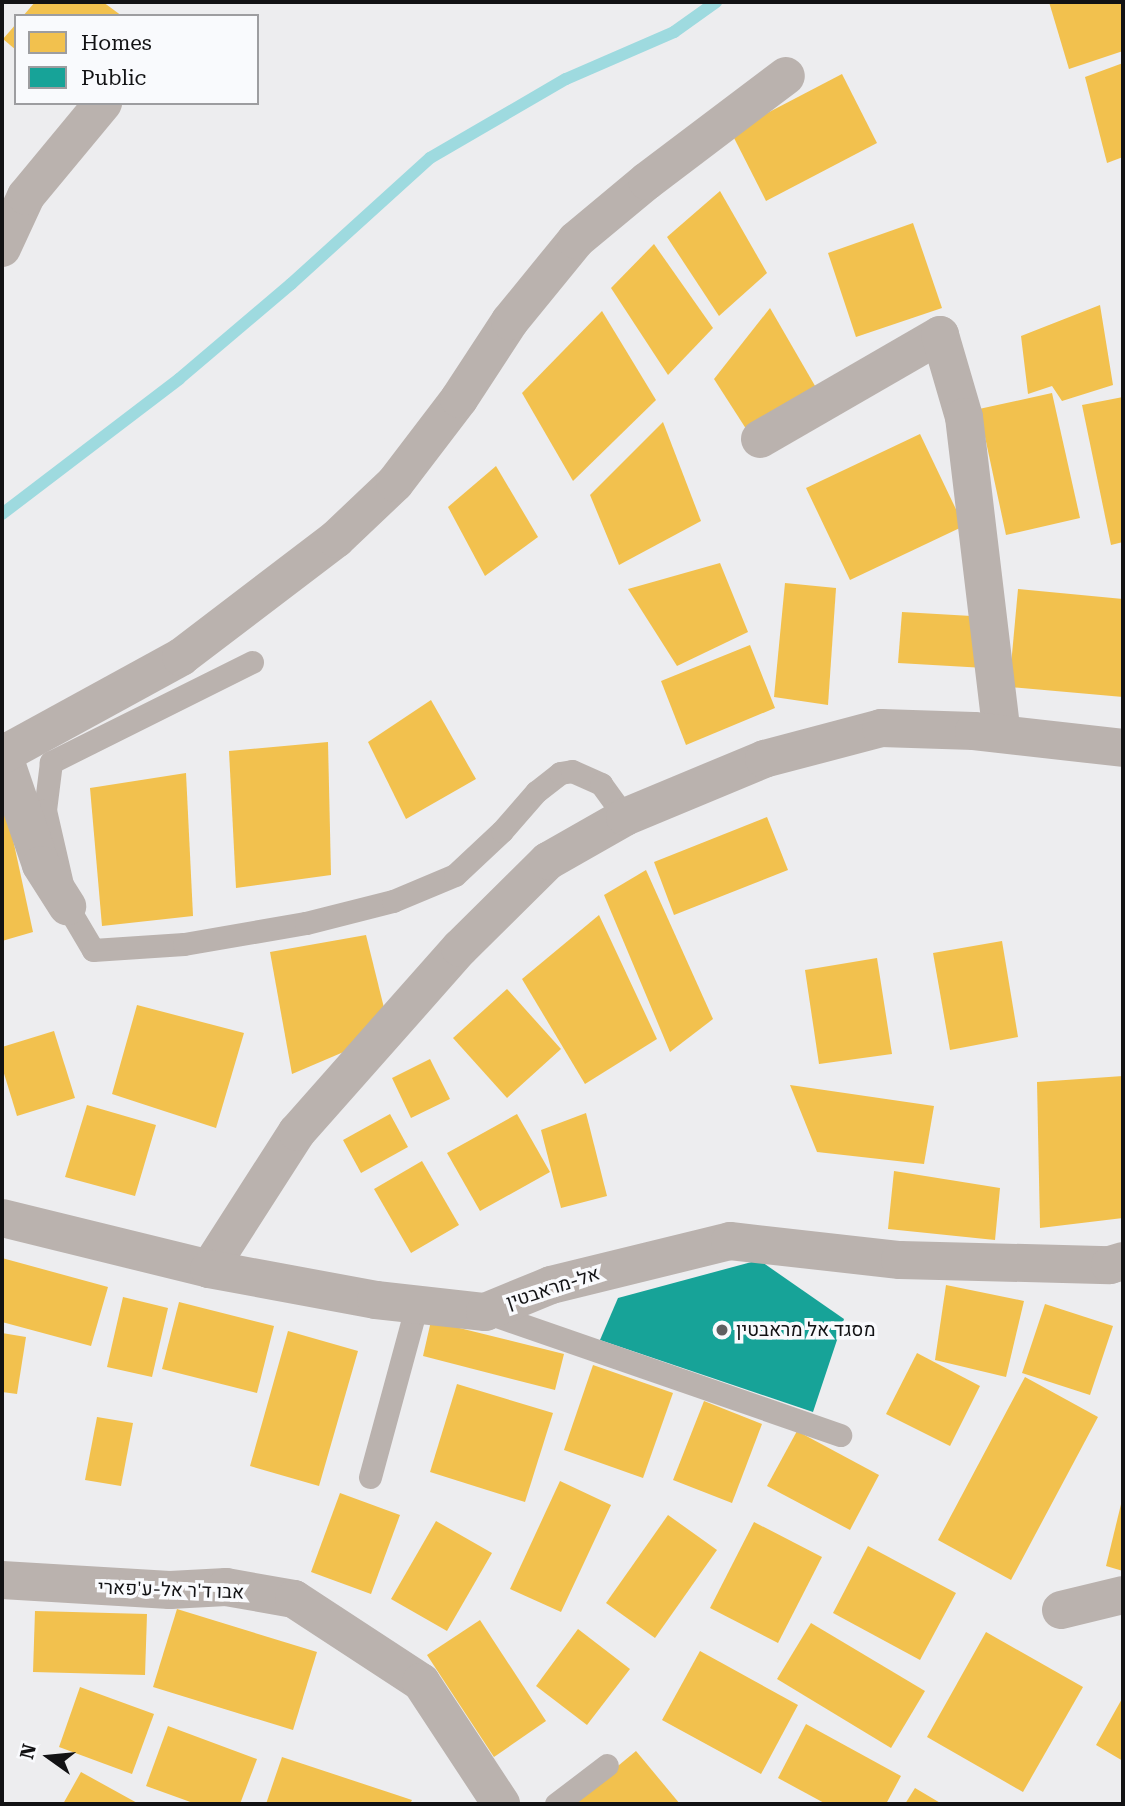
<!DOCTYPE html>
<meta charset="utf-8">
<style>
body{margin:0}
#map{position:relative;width:1125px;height:1806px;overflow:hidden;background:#ededef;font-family:"Roboto Serif",Heebo,serif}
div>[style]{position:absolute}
.homes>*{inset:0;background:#f2c14e}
.public>*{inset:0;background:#17a398}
.stream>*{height:12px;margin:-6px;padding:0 6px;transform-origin:6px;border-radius:6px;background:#9edadf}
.service>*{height:23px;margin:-11.5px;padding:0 11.5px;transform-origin:11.5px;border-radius:11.5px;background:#bab2ae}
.minor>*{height:38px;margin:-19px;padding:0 19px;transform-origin:19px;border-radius:19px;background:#bab2ae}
.tertiary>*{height:38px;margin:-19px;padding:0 19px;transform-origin:19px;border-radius:19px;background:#bab2ae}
.dots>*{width:19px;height:19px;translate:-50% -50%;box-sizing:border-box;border:4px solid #f9fafd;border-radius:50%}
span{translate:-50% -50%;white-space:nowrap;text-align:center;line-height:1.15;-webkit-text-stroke:7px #f9fafd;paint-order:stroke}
.street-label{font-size:19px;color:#121214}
.poi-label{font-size:19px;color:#121214}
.left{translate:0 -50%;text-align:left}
.frame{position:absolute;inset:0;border:4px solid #121214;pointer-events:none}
.legend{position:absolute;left:14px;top:14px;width:245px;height:91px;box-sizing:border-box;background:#f9fafd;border:2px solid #9d9da0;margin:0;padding:9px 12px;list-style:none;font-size:21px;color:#121214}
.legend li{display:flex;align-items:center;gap:14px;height:35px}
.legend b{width:35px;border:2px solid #9d9da0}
.north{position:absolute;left:14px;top:1722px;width:70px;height:70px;-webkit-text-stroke:5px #f9fafd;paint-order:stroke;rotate:285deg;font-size:19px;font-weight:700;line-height:28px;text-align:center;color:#121214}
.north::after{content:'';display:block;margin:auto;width:24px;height:32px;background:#121214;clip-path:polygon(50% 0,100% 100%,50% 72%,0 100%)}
</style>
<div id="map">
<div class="homes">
<i style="clip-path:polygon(35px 2px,103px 2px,122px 16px,23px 16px)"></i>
<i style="clip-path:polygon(1049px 2px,1123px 2px,1123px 51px,1069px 69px)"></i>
<i style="clip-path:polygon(16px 24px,16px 50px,3px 39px)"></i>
<i style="clip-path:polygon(1123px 63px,1123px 157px,1107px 163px,1085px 77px)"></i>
<i style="clip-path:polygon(842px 74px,877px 143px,766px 201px,731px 132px)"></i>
<i style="clip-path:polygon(720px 191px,767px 273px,719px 316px,667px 237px)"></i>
<i style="clip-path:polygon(913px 223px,942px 308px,856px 337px,828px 253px)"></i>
<i style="clip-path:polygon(654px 244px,713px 328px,668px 375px,611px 288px)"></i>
<i style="clip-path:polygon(1100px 305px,1113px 385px,1062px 401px,1052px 386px,1028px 394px,1021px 336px)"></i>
<i style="clip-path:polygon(770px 308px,818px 391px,750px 435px,714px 379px)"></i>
<i style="clip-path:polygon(602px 311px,656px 400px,573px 481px,522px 393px)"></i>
<i style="clip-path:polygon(1052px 393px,1080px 518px,1006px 535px,979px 409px)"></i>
<i style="clip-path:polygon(1123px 397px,1123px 542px,1111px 545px,1082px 405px)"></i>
<i style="clip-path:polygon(663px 422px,701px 521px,619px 565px,590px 495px)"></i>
<i style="clip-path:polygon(920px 434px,964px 526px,850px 580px,806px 488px)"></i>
<i style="clip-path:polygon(496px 466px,538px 537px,485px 576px,448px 507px)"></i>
<i style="clip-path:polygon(720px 563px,748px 632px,677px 666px,628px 589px)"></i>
<i style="clip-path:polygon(785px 583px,836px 588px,828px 705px,774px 697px)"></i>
<i style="clip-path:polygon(1018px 589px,1123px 599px,1123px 697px,1009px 687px)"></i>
<i style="clip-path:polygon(902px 612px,989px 617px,985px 668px,898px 663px)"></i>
<i style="clip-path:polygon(750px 645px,775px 708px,686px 745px,661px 681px)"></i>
<i style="clip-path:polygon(431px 700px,476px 779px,406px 819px,368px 742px)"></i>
<i style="clip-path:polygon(328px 742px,331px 875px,236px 888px,229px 751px)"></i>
<i style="clip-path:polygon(186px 773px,193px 916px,102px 926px,90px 788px)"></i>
<i style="clip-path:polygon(6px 807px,33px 932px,2px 941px,2px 809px)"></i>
<i style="clip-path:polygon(767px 817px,788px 870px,674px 915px,654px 862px)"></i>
<i style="clip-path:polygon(646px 870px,713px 1019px,670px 1052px,604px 895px)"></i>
<i style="clip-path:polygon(599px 915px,657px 1039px,585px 1084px,522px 979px)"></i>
<i style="clip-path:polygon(366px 935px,386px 1016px,360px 1045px,292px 1074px,270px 952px)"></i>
<i style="clip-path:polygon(1002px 941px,1018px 1037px,950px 1050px,933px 953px)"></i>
<i style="clip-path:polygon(877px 958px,892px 1054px,819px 1064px,805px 970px)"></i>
<i style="clip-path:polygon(507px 989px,561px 1049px,507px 1098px,453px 1038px)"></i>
<i style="clip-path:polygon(137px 1005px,244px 1033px,216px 1128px,112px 1094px)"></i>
<i style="clip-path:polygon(54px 1031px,75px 1098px,17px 1116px,2px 1067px,2px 1047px)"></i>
<i style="clip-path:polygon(430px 1059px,450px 1099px,411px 1118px,392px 1078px)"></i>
<i style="clip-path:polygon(1123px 1076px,1123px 1218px,1040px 1228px,1037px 1082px)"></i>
<i style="clip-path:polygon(790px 1085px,934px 1106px,924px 1164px,817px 1152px)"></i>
<i style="clip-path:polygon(87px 1105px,156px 1125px,135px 1196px,65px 1177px)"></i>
<i style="clip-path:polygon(586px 1113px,607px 1196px,561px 1208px,541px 1130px)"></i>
<i style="clip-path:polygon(390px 1114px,408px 1147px,361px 1173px,343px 1140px)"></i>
<i style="clip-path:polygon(517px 1114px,550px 1172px,480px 1211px,447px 1153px)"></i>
<i style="clip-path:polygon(422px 1161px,459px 1225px,411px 1253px,374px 1189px)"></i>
<i style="clip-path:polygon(894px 1171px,1000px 1188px,995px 1240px,888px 1229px)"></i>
<i style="clip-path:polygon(2px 1258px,108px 1287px,91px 1346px,2px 1322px)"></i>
<i style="clip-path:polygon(946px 1285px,1024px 1301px,1006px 1377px,935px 1360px)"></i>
<i style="clip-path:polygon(123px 1297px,168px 1308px,152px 1377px,107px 1367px)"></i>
<i style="clip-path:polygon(179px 1302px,274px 1326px,257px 1393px,162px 1369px)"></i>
<i style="clip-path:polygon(1045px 1304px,1113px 1326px,1090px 1395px,1022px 1373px)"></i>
<i style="clip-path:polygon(431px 1321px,564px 1354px,555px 1390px,423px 1356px)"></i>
<i style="clip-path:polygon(288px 1331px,358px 1351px,319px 1486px,250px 1466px)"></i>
<i style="clip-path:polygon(2px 1333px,26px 1337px,17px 1394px,2px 1392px)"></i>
<i style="clip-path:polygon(917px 1353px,980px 1386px,950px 1446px,886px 1414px)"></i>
<i style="clip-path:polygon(593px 1365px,673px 1393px,643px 1478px,564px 1450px)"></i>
<i style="clip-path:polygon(1025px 1377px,1098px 1417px,1011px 1580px,938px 1540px)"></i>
<i style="clip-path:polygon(457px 1384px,553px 1413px,525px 1502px,430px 1472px)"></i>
<i style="clip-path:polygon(704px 1401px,762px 1424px,732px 1503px,673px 1480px)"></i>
<i style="clip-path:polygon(97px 1417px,133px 1423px,121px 1486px,85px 1480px)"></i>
<i style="clip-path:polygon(797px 1431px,879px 1475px,850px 1530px,767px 1486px)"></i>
<i style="clip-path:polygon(560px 1481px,611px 1505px,561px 1612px,510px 1589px)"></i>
<i style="clip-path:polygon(340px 1493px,400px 1515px,371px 1594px,311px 1572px)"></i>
<i style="clip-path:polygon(1123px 1496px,1123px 1571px,1106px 1566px)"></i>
<i style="clip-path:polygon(668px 1515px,717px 1550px,655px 1638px,606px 1603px)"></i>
<i style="clip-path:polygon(436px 1521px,492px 1553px,447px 1631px,391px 1599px)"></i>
<i style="clip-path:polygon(754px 1522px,822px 1557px,778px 1643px,710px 1608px)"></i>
<i style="clip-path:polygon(868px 1546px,956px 1593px,920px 1660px,833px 1613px)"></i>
<i style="clip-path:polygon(177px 1609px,317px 1652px,293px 1730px,153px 1687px)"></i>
<i style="clip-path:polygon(35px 1611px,147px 1614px,145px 1675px,33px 1672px)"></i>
<i style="clip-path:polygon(480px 1620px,546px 1721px,494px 1757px,427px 1655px)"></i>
<i style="clip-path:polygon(811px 1623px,925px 1691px,891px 1748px,777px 1679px)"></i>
<i style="clip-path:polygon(578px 1629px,630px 1669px,587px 1725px,536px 1686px)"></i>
<i style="clip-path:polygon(986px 1632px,1083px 1687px,1023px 1792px,927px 1737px)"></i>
<i style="clip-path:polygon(700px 1651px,798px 1705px,761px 1774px,662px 1720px)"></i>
<i style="clip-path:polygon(80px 1687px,154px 1714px,132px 1774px,59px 1747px)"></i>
<i style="clip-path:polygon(1123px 1697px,1123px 1761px,1096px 1745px)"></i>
<i style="clip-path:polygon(806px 1724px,901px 1776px,886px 1804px,826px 1804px,778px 1778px)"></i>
<i style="clip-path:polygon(168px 1726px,257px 1759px,240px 1804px,196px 1804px,146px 1786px)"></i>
<i style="clip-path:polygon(636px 1751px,680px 1804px,572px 1804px)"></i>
<i style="clip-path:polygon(282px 1757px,412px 1800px,410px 1804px,266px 1804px)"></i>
<i style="clip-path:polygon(81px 1772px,139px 1804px,63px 1804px)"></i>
<i style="clip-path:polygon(915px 1788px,942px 1804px,905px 1804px)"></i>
</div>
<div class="public">
<i style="clip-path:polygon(759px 1260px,844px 1319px,813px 1412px,600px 1340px,618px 1298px)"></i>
</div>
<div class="stream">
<i style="left:2px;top:514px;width:223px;rotate:-37.3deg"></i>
<i style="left:179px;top:379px;width:147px;rotate:-40.3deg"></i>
<i style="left:291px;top:284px;width:188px;rotate:-42.2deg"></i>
<i style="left:430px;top:158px;width:157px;rotate:-30.2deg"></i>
<i style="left:566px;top:79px;width:118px;rotate:-23.5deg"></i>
<i style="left:674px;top:32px;width:52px;rotate:-35.5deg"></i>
</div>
<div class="service">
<i style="left:252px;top:662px;width:225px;rotate:153.5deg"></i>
<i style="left:51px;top:762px;width:48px;rotate:97.1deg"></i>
<i style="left:45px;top:810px;width:98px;rotate:77.1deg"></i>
<i style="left:67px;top:906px;width:51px;rotate:59.4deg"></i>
<i style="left:93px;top:950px;width:91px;rotate:-3.8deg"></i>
<i style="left:184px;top:944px;width:124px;rotate:-9.8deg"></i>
<i style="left:306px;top:923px;width:90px;rotate:-14.2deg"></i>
<i style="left:393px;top:901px;width:67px;rotate:-22.8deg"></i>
<i style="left:455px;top:875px;width:64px;rotate:-43.1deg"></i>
<i style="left:502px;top:831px;width:52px;rotate:-48.9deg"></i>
<i style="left:536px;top:792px;width:31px;rotate:-38deg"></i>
<i style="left:560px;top:773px;width:12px;rotate:-9deg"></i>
<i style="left:572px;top:771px;width:32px;rotate:24deg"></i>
<i style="left:601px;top:784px;width:41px;rotate:54deg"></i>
<i style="left:485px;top:1312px;width:376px;rotate:19.1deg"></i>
<i style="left:370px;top:1477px;width:179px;rotate:-74.8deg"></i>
<i style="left:556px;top:1804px;width:64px;rotate:-37.4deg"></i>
</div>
<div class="minor">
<i style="left:2px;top:248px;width:57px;rotate:-65.2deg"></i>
<i style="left:26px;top:196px;width:121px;rotate:-50.4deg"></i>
<i style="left:760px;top:439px;width:208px;rotate:-30deg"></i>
<i style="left:940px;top:335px;width:85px;rotate:73.7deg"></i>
<i style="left:964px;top:417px;width:319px;rotate:83.2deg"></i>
<i style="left:2px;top:751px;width:120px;rotate:71.1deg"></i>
<i style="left:41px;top:865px;width:49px;rotate:57.6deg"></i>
<i style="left:4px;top:754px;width:202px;rotate:-28.7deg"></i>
<i style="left:181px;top:657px;width:195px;rotate:-37.3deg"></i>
<i style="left:336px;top:539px;width:81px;rotate:-43.5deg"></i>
<i style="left:395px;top:483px;width:106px;rotate:-52.7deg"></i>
<i style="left:459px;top:399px;width:93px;rotate:-56.8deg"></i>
<i style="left:510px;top:321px;width:104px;rotate:-50.8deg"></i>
<i style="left:576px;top:240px;width:92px;rotate:-39.7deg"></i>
<i style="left:647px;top:181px;width:174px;rotate:-37.1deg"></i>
<i style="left:209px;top:1269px;width:163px;rotate:-57.3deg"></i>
<i style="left:297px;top:1132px;width:246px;rotate:-48.5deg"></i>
<i style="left:460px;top:948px;width:124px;rotate:-44.7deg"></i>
<i style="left:548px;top:861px;width:89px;rotate:-29.7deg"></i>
<i style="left:625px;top:817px;width:151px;rotate:-22.6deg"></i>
<i style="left:764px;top:759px;width:121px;rotate:-14.8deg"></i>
<i style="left:881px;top:728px;width:93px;rotate:1.8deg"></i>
<i style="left:974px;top:731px;width:150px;rotate:6.5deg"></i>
<i style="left:1061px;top:1610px;width:64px;rotate:-13.6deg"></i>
</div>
<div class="tertiary">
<i style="left:2px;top:1218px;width:213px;rotate:13.8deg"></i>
<i style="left:209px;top:1269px;width:170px;rotate:10.5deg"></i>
<i style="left:376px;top:1300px;width:110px;rotate:6.3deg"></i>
<i style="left:485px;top:1312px;width:71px;rotate:-22.2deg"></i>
<i style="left:551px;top:1285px;width:184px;rotate:-13.8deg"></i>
<i style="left:730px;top:1241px;width:171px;rotate:6.4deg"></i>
<i style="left:900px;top:1260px;width:210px;rotate:1.4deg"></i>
<i style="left:1110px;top:1265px;width:14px;rotate:-17deg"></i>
<i style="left:2px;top:1580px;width:168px;rotate:3.4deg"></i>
<i style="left:170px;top:1590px;width:56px;rotate:-3.1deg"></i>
<i style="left:226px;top:1587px;width:69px;rotate:10deg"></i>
<i style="left:294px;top:1599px;width:152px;rotate:33.2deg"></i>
<i style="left:421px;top:1682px;width:146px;rotate:56.7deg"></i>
</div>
<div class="dots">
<i style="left:722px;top:1330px;background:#5f5f61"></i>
</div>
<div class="street-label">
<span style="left:553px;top:1288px;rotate:-18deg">אל-מראבטין</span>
<span style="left:171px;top:1590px;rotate:2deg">אבו ד'ר אל-ע'פארי</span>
</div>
<div class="poi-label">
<span class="left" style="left:736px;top:1330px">מסגד אל מראבטין</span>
</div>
<div class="frame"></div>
<ul class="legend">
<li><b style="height:19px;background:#f2c14e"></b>Homes</li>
<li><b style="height:19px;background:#17a398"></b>Public</li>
</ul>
<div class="north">N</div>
</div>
